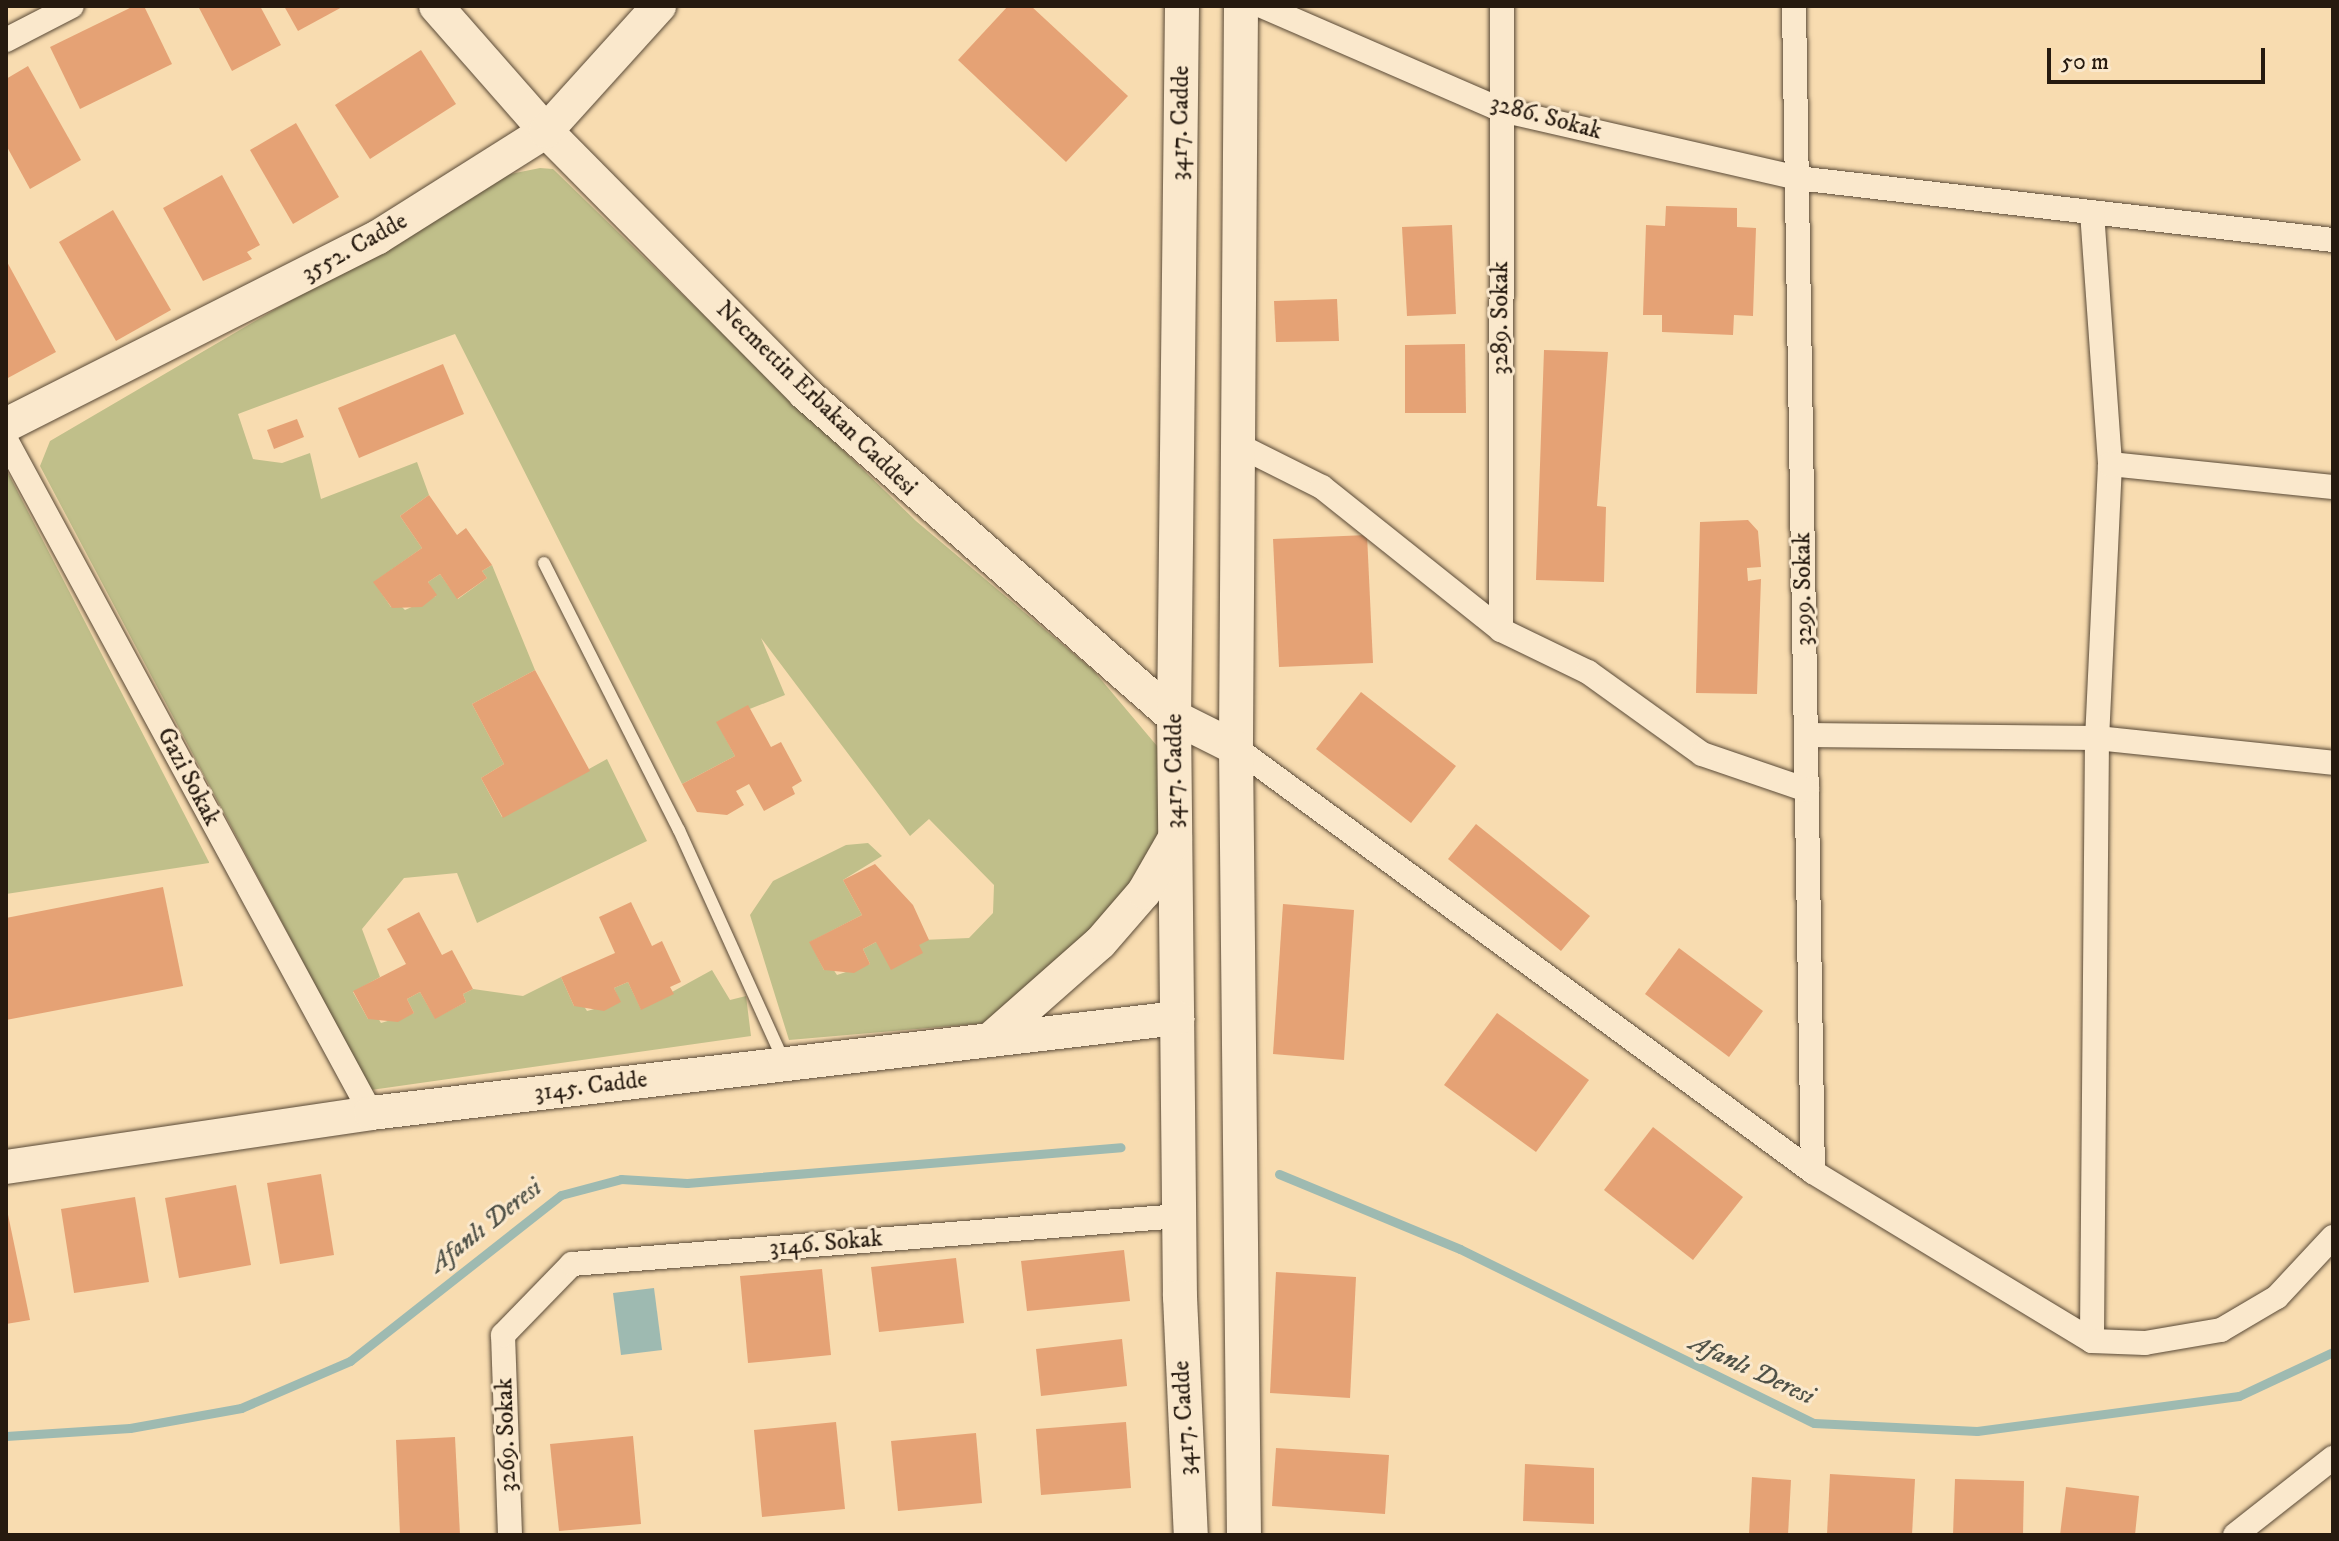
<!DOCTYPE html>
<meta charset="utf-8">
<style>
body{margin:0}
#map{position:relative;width:2339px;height:1541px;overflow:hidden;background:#f8dcb0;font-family:"IM FELL DW Pica",serif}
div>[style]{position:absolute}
.green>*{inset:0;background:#c0bf8a}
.water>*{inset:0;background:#9ebab1}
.stream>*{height:9px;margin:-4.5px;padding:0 4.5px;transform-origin:4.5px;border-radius:4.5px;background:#9ebab1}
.building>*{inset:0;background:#e5a275}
.roads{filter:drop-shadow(0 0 2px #5a4a37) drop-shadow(0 0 2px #5a4a37)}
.lane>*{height:12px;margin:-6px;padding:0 6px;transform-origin:6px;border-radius:6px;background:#fae8cc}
.street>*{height:24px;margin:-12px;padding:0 12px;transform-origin:12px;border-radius:12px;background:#fae8cc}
.secondary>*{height:34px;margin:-17px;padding:0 17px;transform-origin:17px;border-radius:17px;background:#fae8cc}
span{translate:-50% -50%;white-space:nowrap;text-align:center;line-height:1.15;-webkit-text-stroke:6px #fae8cc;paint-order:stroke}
.street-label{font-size:24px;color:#261a0f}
.water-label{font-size:26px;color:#505248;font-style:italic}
.frame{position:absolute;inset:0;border:8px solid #261a0f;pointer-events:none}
.scale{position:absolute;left:2047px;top:48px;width:218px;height:36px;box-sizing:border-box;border:4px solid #261a0f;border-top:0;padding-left:10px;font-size:24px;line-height:28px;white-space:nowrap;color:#261a0f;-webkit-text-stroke:6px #fae8cc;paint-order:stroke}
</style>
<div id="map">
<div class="green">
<i style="clip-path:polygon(540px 168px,553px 169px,916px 521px,1093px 670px,1168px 759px,1169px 833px,1137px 889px,998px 1022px,789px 1040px,750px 915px,773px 881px,846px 845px,868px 843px,882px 856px,843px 880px,862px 915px,810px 942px,824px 970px,831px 966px,837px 975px,870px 964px,863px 949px,876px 942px,969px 938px,993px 913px,994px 885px,929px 819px,910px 836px,761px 638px,785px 695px,717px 722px,735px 756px,682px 784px,455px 334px,238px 414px,253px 459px,282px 463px,310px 453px,321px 499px,417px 462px,429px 495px,400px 516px,422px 548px,374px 582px,391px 607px,398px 603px,405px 610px,436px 596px,428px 582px,440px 574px,458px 599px,487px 578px,482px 571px,492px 565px,535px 670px,472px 704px,504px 764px,481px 778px,502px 817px,607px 759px,647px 841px,477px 923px,457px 873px,404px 878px,362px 929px,380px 977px,353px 992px,368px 1019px,376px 1015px,381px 1023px,414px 1013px,407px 999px,420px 992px,435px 1018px,466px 1002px,463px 994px,473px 989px,523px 996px,561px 977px,574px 1006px,582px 1003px,587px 1011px,620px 1002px,614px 988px,628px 982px,641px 1009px,712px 970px,730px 1000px,746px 996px,751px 1036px,371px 1090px,40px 466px,50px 441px,505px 175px)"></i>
<i style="clip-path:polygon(6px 469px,209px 862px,209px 863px,6px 894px)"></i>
</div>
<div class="water">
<i style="clip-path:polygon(654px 1288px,662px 1350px,621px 1355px,613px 1293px)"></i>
</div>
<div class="stream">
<i style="left:1279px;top:1174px;width:196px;rotate:22.5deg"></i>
<i style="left:1460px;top:1249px;width:394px;rotate:26.2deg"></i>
<i style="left:1814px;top:1423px;width:163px;rotate:2.8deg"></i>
<i style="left:1977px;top:1431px;width:264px;rotate:-7.6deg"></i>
<i style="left:2239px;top:1396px;width:104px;rotate:-25.1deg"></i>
<i style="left:6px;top:1436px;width:124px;rotate:-3.7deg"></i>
<i style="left:130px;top:1428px;width:113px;rotate:-10.2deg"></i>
<i style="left:241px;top:1408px;width:119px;rotate:-23.3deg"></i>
<i style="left:350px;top:1361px;width:268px;rotate:-38.2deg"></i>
<i style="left:561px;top:1195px;width:62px;rotate:-14.9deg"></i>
<i style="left:621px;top:1179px;width:66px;rotate:3.5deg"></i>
<i style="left:687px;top:1183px;width:435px;rotate:-4.7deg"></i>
</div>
<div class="building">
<i style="clip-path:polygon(134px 6px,144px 6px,172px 64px,80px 109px,50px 47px)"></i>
<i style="clip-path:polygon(198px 6px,260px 6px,281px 45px,232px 71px)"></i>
<i style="clip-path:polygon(284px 6px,344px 6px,298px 31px)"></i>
<i style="clip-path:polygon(1008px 6px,1031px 6px,1128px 96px,1066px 162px,958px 60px)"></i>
<i style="clip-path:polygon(421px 50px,456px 104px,370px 159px,335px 105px)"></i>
<i style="clip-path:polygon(28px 66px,81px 160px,30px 189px,6px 145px,6px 79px)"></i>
<i style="clip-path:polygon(296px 123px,339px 197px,293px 224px,250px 150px)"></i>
<i style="clip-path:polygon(222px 175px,260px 245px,247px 252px,252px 259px,203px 281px,163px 208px)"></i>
<i style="clip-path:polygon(1666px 206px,1737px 208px,1737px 227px,1756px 228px,1753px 316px,1734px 315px,1733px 335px,1662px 332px,1662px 315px,1643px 315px,1646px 225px,1665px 226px)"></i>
<i style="clip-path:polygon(113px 210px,171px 310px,116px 341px,59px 242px)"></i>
<i style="clip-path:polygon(1452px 225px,1456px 314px,1407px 316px,1402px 227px)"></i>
<i style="clip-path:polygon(6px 260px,56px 352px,6px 379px)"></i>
<i style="clip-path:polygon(1337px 299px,1339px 341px,1276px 342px,1274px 301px)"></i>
<i style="clip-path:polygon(1465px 344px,1466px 413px,1405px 413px,1405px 345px)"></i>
<i style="clip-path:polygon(1544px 350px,1608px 352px,1597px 506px,1606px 507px,1604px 582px,1536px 580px)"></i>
<i style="clip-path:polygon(443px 364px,464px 414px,359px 458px,338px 408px)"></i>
<i style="clip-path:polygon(297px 419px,304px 437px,274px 449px,267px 430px)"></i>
<i style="clip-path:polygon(429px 495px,457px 535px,466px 528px,492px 565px,482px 571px,487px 578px,457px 599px,440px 574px,428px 582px,437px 595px,422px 607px,392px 608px,373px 582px,422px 548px,400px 516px)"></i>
<i style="clip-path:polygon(1748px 520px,1758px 531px,1761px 567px,1747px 568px,1748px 581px,1761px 579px,1757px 694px,1696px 693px,1700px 522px)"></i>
<i style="clip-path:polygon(1367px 535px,1373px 663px,1279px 667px,1273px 539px)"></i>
<i style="clip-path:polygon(535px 670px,590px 771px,503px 818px,481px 778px,504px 764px,472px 704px)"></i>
<i style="clip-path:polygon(1361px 692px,1456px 766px,1411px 823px,1316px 749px)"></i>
<i style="clip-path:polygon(748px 705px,771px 747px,781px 742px,802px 781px,792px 787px,795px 794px,764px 811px,749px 784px,736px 791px,744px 805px,727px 815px,697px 812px,682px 784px,735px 756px,716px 722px)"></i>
<i style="clip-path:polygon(1476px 824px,1590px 916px,1561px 951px,1448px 859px)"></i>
<i style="clip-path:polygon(875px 864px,913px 905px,929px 940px,919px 945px,923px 953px,891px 970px,876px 942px,863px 949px,870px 964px,854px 973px,824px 970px,809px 942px,862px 915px,843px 880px)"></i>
<i style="clip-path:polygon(163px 887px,183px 986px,6px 1020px,6px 918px)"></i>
<i style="clip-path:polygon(631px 902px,652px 946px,662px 941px,681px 982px,670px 987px,674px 994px,641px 1010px,628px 982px,614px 988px,621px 1002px,604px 1011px,574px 1006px,561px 977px,615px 953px,599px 917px)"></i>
<i style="clip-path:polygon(1283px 904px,1354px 910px,1344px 1060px,1273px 1054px)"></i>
<i style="clip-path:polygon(419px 912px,442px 955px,452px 950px,473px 989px,463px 994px,466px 1002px,435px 1019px,420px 992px,407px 999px,414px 1013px,398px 1022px,368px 1019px,353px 991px,406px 964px,387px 929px)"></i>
<i style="clip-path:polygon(1679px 948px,1763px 1011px,1729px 1057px,1645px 994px)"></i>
<i style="clip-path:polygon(1497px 1013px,1589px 1080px,1536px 1152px,1444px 1085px)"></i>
<i style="clip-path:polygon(1653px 1127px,1743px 1197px,1693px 1260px,1604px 1190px)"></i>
<i style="clip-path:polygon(321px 1174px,334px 1255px,280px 1264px,267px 1183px)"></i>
<i style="clip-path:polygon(236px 1185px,251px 1265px,179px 1278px,165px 1198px)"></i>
<i style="clip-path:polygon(135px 1197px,149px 1282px,74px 1293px,61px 1209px)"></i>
<i style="clip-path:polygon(6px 1205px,30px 1320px,6px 1324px)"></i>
<i style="clip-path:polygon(1124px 1250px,1130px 1301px,1027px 1311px,1021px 1261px)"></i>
<i style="clip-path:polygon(956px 1258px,964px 1323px,879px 1332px,871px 1267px)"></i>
<i style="clip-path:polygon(822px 1269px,831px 1355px,748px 1363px,740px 1276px)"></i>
<i style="clip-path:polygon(1276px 1272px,1356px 1277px,1350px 1398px,1270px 1393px)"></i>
<i style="clip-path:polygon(1122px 1339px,1127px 1386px,1041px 1396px,1036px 1349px)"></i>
<i style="clip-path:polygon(836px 1422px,845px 1509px,762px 1517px,754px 1430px)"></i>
<i style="clip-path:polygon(1126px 1422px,1131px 1488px,1041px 1495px,1036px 1429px)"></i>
<i style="clip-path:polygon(976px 1433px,982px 1503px,898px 1511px,891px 1441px)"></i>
<i style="clip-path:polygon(633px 1436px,641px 1524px,559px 1531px,550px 1444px)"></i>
<i style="clip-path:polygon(455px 1437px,460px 1535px,400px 1535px,396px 1440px)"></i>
<i style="clip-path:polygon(1276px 1448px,1389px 1455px,1385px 1514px,1272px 1506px)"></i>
<i style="clip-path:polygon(1525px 1464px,1594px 1468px,1594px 1524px,1523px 1521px)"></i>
<i style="clip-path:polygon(1830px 1474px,1915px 1479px,1912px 1535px,1827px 1535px)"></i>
<i style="clip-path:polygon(1752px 1477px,1791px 1480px,1788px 1535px,1749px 1535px)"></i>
<i style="clip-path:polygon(1955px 1479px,2024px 1481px,2023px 1535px,1953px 1535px)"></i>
<i style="clip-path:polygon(2066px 1487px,2139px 1496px,2135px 1535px,2060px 1535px)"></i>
</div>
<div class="roads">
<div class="lane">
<i style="left:544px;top:563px;width:299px;rotate:63.2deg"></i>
<i style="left:679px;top:830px;width:254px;rotate:65.6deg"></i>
</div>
<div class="street">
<i style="left:1262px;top:6px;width:261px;rotate:23.5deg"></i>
<i style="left:1501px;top:110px;width:304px;rotate:12.9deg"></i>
<i style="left:1797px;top:178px;width:540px;rotate:6.6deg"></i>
<i style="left:1794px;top:6px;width:1166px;rotate:89.07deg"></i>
<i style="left:6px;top:40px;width:74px;rotate:-27.3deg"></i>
<i style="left:2092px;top:212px;width:253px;rotate:85.9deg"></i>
<i style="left:2110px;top:464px;width:274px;rotate:92.7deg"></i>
<i style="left:2097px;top:738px;width:603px;rotate:90.48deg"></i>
<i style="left:6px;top:440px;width:766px;rotate:61.53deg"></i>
<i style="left:1238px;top:445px;width:94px;rotate:26.6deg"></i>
<i style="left:1322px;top:487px;width:229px;rotate:38.6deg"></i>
<i style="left:1501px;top:630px;width:97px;rotate:25.8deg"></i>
<i style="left:1588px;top:672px;width:140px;rotate:35.7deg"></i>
<i style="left:1702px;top:754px;width:111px;rotate:18.9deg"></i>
<i style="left:2110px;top:464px;width:224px;rotate:5.9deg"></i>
<i style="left:1501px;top:630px;width:624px;rotate:-89.91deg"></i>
<i style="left:1806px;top:735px;width:291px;rotate:0.6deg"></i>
<i style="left:2097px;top:738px;width:237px;rotate:6deg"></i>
<i style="left:1236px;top:748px;width:716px;rotate:36.31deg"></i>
<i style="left:1813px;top:1172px;width:326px;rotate:31.2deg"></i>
<i style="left:2092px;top:1341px;width:53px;rotate:2.2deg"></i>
<i style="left:2145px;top:1343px;width:77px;rotate:-9.7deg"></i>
<i style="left:2221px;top:1330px;width:65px;rotate:-30.5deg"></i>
<i style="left:2277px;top:1297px;width:82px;rotate:-47deg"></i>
<i style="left:510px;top:1535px;width:200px;rotate:-92deg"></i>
<i style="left:503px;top:1335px;width:99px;rotate:-45.8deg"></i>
<i style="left:572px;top:1264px;width:609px;rotate:-4.52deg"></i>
<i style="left:2235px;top:1535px;width:125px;rotate:-38.2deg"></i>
</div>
<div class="secondary">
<i style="left:436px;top:6px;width:167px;rotate:48.7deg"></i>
<i style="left:546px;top:131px;width:368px;rotate:45.3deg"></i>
<i style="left:805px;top:393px;width:491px;rotate:41.3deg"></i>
<i style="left:1174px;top:717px;width:69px;rotate:26.6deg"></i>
<i style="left:1182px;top:6px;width:711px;rotate:90.64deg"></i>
<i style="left:1174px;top:717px;width:580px;rotate:89.41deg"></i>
<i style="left:1180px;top:1297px;width:238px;rotate:87.4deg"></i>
<i style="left:1241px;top:6px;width:742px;rotate:90.39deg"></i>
<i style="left:1236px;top:748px;width:787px;rotate:89.42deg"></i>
<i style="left:6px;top:425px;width:417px;rotate:-26.8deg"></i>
<i style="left:378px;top:237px;width:199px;rotate:-32.2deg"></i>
<i style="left:546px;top:131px;width:169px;rotate:-47.9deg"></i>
<i style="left:991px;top:1039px;width:145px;rotate:-41.4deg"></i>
<i style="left:1100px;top:943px;width:67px;rotate:-49.2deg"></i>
<i style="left:1144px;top:892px;width:62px;rotate:-60.1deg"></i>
<i style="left:6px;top:1167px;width:369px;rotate:-8.4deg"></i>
<i style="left:371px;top:1113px;width:812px;rotate:-6.72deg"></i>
</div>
</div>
<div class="street-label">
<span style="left:1546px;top:118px;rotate:15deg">3286. Sokak</span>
<span style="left:1181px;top:123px;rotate:-89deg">3417. Cadde</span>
<span style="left:355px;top:248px;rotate:-29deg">3552. Cadde</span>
<span style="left:1501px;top:318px;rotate:-90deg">3289. Sokak</span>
<span style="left:816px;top:399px;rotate:44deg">Necmettin Erbakan Caddesi</span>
<span style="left:1804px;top:589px;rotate:-91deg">3299. Sokak</span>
<span style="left:1175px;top:771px;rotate:-90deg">3417. Cadde</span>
<span style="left:188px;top:777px;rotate:62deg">Gazi Sokak</span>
<span style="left:591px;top:1087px;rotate:-7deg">3145. Cadde</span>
<span style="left:826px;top:1244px;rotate:-5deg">3146. Sokak</span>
<span style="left:1185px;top:1418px;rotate:-93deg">3417. Cadde</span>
<span style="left:507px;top:1435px;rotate:-92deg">3269. Sokak</span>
</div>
<div class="water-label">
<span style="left:486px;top:1226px;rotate:-38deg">Afanlı Deresi</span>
<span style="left:1752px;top:1370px;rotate:25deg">Afanlı Deresi</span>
</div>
<div class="frame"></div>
<div class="scale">50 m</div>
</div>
